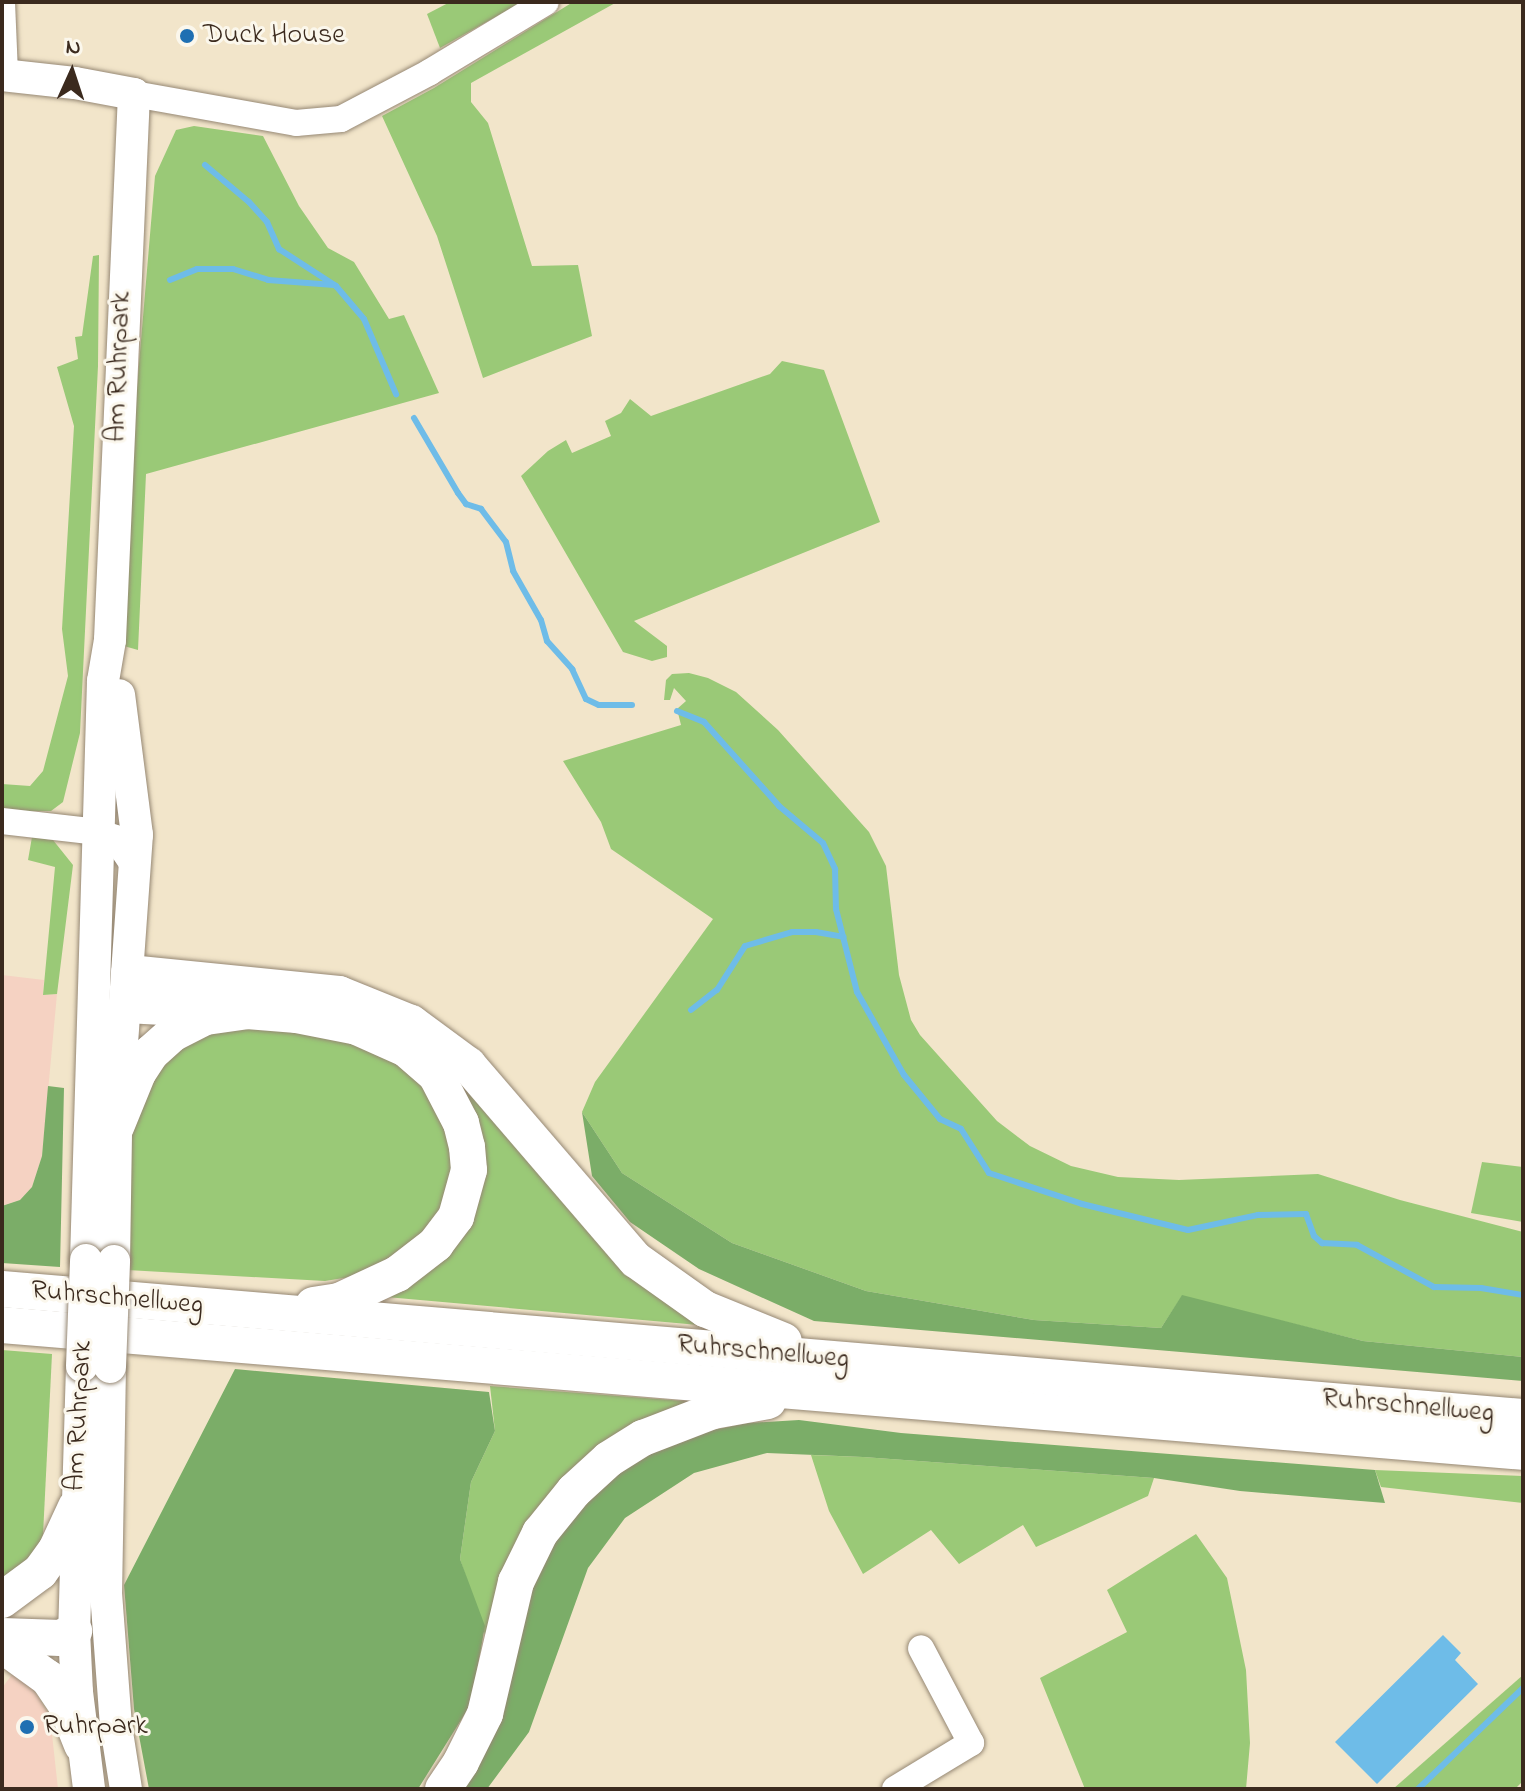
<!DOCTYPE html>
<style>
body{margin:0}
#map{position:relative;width:1525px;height:1791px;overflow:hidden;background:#f2e5ca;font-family:"Indie Flower",sans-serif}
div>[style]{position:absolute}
.built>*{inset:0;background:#f5d2c2}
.green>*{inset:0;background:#9ac977}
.forest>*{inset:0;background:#7bad68}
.water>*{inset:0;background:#6ebce8}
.stream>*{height:6px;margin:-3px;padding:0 3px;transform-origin:3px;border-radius:3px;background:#6ebce8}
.roads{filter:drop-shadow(0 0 2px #968874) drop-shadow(0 0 2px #968874)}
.minor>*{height:26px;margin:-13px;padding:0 13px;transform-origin:13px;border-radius:13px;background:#fff}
.major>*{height:32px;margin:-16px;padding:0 16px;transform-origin:16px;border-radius:16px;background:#fff}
.highway>*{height:36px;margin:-18px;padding:0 18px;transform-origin:18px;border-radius:18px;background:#fff}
.bridges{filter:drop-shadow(0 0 2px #968874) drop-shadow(0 0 2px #968874)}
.major-bridge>*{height:32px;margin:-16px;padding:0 16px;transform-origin:16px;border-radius:16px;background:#fff}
.dots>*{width:22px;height:22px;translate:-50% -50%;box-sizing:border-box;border:4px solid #fbf7ec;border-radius:50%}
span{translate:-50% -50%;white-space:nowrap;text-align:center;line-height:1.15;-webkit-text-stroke:6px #fbf7ec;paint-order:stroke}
.poi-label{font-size:28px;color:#3b2a1e}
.left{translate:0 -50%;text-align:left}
.street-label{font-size:28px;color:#3b2a1e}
.frame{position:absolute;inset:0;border:4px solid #3b2a1e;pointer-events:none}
.north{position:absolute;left:32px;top:32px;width:80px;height:80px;-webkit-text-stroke:6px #fbf7ec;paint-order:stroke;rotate:3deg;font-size:22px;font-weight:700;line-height:32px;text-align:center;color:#3b2a1e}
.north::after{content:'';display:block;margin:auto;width:28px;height:36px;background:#3b2a1e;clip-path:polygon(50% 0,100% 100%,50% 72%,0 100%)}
</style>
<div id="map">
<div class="built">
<i style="clip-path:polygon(2px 975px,44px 980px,43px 995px,57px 994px,42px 1156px,32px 1187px,20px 1200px,2px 1206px)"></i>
<i style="clip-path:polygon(14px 1672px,35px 1692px,50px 1716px,58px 1789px,2px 1789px,2px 1688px)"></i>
</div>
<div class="green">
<i style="clip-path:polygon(450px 2px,522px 2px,440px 48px,427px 14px)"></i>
<i style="clip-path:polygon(573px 2px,617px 2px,471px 83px,471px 102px,488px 123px,532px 266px,578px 265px,592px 336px,483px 378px,437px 236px,382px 116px,434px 88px)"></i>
<i style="clip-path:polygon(194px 126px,263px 136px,299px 206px,328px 248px,354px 262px,389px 319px,404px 315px,439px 393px,146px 474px,138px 650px,124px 646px,131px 458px,155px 176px,176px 130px)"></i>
<i style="clip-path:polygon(99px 255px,98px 366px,80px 733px,63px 802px,51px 811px,9px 811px,2px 810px,2px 784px,30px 786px,43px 771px,68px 676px,62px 629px,74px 426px,57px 367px,78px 359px,75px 337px,82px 336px,93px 256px)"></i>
<i style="clip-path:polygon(782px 361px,824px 370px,880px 522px,634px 621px,667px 646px,667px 657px,652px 661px,623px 652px,521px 476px,548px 451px,566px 440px,572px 453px,611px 436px,605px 421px,621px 413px,630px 399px,651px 416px,770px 374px)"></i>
<i style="clip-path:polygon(689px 673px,708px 678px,736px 692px,778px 730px,869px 832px,886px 866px,899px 975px,911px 1020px,920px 1035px,997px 1121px,1030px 1146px,1071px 1166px,1118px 1177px,1179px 1180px,1318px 1174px,1400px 1200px,1523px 1232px,1523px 1357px,1363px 1341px,1182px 1296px,1161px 1328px,1034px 1320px,866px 1291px,732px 1243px,622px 1173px,582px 1112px,595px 1082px,713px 919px,611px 849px,601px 822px,563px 761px,681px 725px,677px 709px,686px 701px,674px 688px,670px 700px,664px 700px,666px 680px,672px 674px)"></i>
<i style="clip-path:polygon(32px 837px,53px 840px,73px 865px,57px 994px,43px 995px,55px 867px,28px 860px)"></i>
<i style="clip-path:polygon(221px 1025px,327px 1031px,409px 1066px,453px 1125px,454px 1182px,427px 1234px,362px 1275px,325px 1281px,127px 1270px,132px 1124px,153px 1067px)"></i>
<i style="clip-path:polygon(415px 1039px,721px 1327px,375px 1296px,468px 1210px)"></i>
<i style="clip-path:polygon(1482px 1162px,1523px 1167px,1523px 1222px,1471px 1213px)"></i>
<i style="clip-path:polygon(2px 1350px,52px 1354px,43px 1535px,34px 1553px,2px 1590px)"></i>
<i style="clip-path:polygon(490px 1386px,710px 1403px,488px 1644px,460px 1559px,471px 1482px,495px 1431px)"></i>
<i style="clip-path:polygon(811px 1455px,863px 1457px,1154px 1478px,1148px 1496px,1036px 1547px,1023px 1525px,959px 1564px,931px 1530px,863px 1574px,829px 1511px)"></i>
<i style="clip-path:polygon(1375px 1470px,1523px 1476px,1523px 1503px,1381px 1487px)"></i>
<i style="clip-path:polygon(1196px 1534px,1227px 1578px,1246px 1670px,1250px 1743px,1246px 1789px,1085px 1789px,1040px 1678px,1127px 1632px,1107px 1590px)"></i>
<i style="clip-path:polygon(1523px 1675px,1523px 1781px,1515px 1789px,1393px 1789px)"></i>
</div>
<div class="forest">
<i style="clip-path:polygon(48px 1086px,64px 1088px,60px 1267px,2px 1263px,2px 1206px,20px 1200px,32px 1187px,42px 1156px)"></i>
<i style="clip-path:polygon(582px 1112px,622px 1173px,732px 1243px,866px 1291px,1034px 1320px,1161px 1328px,1182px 1295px,1363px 1341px,1523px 1357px,1523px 1381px,814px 1321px,699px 1269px,630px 1222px,592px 1176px)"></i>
<i style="clip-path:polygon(235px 1369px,489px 1392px,495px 1431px,471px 1482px,460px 1559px,485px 1626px,471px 1704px,418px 1789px,149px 1789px,134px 1709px,124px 1585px)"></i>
<i style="clip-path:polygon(799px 1420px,901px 1433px,1375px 1470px,1385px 1503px,1240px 1491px,1154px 1478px,863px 1457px,767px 1453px,694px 1473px,625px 1518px,588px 1568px,529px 1732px,487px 1789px,463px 1789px,526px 1589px,576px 1509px,610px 1478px,647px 1454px,698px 1433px,748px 1423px)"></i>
</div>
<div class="water">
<i style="clip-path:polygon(1443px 1635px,1461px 1653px,1455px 1660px,1478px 1684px,1377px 1784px,1335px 1742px)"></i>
</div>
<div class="stream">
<i style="left:205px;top:165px;width:57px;rotate:40.1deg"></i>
<i style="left:249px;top:202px;width:27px;rotate:48deg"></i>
<i style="left:267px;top:222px;width:30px;rotate:66deg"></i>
<i style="left:279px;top:249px;width:68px;rotate:33deg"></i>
<i style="left:336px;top:286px;width:43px;rotate:49.7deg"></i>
<i style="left:364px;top:319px;width:82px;rotate:66.9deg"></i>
<i style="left:170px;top:280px;width:29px;rotate:-22deg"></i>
<i style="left:197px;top:269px;width:36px"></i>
<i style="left:233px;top:269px;width:37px;rotate:17deg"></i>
<i style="left:268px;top:280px;width:66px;rotate:4.3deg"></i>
<i style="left:414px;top:418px;width:87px;rotate:59.6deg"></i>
<i style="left:458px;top:493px;width:14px;rotate:54deg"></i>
<i style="left:466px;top:504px;width:16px;rotate:18deg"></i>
<i style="left:481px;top:509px;width:41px;rotate:52.9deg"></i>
<i style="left:506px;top:542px;width:30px;rotate:76deg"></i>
<i style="left:513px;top:571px;width:56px;rotate:60.3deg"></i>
<i style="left:541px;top:620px;width:22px;rotate:74deg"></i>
<i style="left:547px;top:641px;width:38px;rotate:48deg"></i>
<i style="left:572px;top:669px;width:33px;rotate:65deg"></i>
<i style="left:586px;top:699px;width:14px;rotate:25deg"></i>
<i style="left:599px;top:705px;width:33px"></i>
<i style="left:677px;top:711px;width:29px;rotate:22deg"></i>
<i style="left:704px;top:722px;width:113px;rotate:48.2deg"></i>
<i style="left:779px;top:806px;width:57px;rotate:40.1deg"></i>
<i style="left:823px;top:843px;width:29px;rotate:65deg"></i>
<i style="left:835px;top:869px;width:40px;rotate:88.6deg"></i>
<i style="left:836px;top:909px;width:86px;rotate:75.8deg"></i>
<i style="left:857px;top:992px;width:95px;rotate:60.5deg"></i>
<i style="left:904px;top:1075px;width:57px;rotate:50.7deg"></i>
<i style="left:940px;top:1119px;width:23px;rotate:25deg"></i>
<i style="left:961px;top:1129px;width:52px;rotate:57.5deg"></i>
<i style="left:989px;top:1173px;width:98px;rotate:18.4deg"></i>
<i style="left:1082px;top:1204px;width:109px;rotate:13.8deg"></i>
<i style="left:1188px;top:1230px;width:72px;rotate:-12.1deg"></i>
<i style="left:1258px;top:1215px;width:48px;rotate:-1.2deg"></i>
<i style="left:1306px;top:1214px;width:23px;rotate:70deg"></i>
<i style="left:1314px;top:1236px;width:11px;rotate:41deg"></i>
<i style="left:1322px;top:1243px;width:35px;rotate:3deg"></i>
<i style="left:1357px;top:1245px;width:88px;rotate:28.6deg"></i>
<i style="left:1434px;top:1287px;width:47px;rotate:1.2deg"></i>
<i style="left:1481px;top:1288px;width:43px;rotate:9.5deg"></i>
<i style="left:691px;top:1010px;width:33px;rotate:-38deg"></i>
<i style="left:717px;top:990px;width:52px;rotate:-57.5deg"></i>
<i style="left:745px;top:946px;width:49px;rotate:-16.6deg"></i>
<i style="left:792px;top:932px;width:24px"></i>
<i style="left:816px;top:932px;width:28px;rotate:10deg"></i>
<i style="left:1418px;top:1789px;width:146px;rotate:-43.9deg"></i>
</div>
<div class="roads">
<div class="minor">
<i style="left:2px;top:2px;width:73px;rotate:87.6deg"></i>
<i style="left:134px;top:94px;width:165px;rotate:10.1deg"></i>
<i style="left:296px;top:123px;width:45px;rotate:-5.1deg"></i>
<i style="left:341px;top:119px;width:101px;rotate:-27.8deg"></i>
<i style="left:430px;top:72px;width:135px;rotate:-31.1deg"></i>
<i style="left:2px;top:821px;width:97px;rotate:6.5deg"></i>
<i style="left:98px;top:832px;width:18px;rotate:19deg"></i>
<i style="left:115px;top:838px;width:37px;rotate:56deg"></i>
<i style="left:895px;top:1789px;width:89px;rotate:-31.2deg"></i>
<i style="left:971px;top:1743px;width:107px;rotate:-117.8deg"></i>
</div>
<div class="major">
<i style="left:2px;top:75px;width:73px;rotate:6.3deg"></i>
<i style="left:75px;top:83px;width:60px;rotate:10.6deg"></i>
<i style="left:134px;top:94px;width:547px;rotate:92.52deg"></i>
<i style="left:110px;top:640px;width:42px;rotate:99.7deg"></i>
<i style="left:103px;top:681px;width:579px;rotate:91.68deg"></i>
<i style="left:114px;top:1261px;width:134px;rotate:-89.1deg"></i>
<i style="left:116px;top:1127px;width:293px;rotate:-85.9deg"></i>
<i style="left:137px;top:835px;width:141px;rotate:-97.3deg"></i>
<i style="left:82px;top:1366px;width:265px;rotate:91.7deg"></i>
<i style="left:74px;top:1631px;width:61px;rotate:87.2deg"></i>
<i style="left:77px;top:1692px;width:98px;rotate:82.9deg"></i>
<i style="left:110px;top:1367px;width:226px;rotate:91deg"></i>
<i style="left:106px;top:1593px;width:133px;rotate:85.7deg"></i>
<i style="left:116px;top:1726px;width:64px;rotate:81deg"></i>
</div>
<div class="highway">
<i style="left:129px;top:973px;width:211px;rotate:5.7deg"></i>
<i style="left:339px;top:994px;width:78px;rotate:21.9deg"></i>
<i style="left:411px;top:1023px;width:71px;rotate:36.4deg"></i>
<i style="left:468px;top:1065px;width:257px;rotate:49.3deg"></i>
<i style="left:636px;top:1260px;width:85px;rotate:35.4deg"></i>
<i style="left:705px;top:1309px;width:85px;rotate:22.1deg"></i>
<i style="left:127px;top:1005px;width:90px;rotate:3.2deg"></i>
<i style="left:116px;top:1127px;width:58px;rotate:-67.8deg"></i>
<i style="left:138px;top:1073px;width:24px;rotate:-57deg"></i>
<i style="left:151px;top:1053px;width:28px;rotate:-42deg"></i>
<i style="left:172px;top:1034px;width:38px;rotate:-27deg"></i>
<i style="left:206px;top:1017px;width:41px;rotate:-8.3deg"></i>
<i style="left:247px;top:1011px;width:50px;rotate:4.6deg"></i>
<i style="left:297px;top:1015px;width:61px;rotate:11.3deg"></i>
<i style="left:357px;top:1027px;width:54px;rotate:24.2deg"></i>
<i style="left:406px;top:1049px;width:40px;rotate:41deg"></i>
<i style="left:436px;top:1075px;width:54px;rotate:62.5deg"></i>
<i style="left:461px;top:1123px;width:25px;rotate:76deg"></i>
<i style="left:467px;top:1147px;width:23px;rotate:85deg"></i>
<i style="left:469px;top:1170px;width:49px;rotate:105.5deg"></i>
<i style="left:456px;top:1217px;width:34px;rotate:127deg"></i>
<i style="left:436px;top:1244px;width:49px;rotate:142.4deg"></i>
<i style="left:397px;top:1274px;width:64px;rotate:155deg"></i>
<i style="left:339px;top:1301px;width:26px;rotate:171deg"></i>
<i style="left:2px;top:1289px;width:1526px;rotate:4.81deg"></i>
<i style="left:2px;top:1325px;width:1526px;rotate:4.77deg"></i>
<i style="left:2px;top:1600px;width:47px;rotate:-36.4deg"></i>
<i style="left:40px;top:1572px;width:27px;rotate:-54deg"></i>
<i style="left:56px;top:1550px;width:47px;rotate:-65.1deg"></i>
<i style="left:2px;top:1636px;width:59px;rotate:1.9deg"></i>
<i style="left:61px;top:1638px;width:15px;rotate:-28deg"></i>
<i style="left:2px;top:1645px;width:57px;rotate:35.7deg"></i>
<i style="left:48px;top:1678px;width:32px;rotate:56deg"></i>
<i style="left:66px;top:1705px;width:43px;rotate:68.2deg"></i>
<i style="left:443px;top:1789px;width:32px;rotate:-56deg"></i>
<i style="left:461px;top:1762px;width:54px;rotate:-63.4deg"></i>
<i style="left:485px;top:1714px;width:136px;rotate:-76.8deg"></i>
<i style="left:516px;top:1582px;width:55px;rotate:-63.9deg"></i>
<i style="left:540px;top:1533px;width:54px;rotate:-51deg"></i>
<i style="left:574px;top:1491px;width:47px;rotate:-42.4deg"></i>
<i style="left:609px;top:1459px;width:40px;rotate:-32deg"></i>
<i style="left:643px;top:1438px;width:75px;rotate:-21.1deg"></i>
<i style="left:713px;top:1411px;width:56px;rotate:-10.3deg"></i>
</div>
</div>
<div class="bridges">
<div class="major-bridge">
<i style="left:82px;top:1366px;width:106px;rotate:-87.8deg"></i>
<i style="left:110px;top:1367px;width:106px;rotate:-87.8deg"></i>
</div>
</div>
<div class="dots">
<i style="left:187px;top:36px;background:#1f6fb2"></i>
<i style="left:27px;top:1727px;background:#1f6fb2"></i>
</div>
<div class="poi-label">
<span class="left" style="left:203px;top:36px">Duck House</span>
<span class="left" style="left:43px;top:1727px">Ruhrpark</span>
</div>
<div class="street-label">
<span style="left:120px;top:367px;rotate:-88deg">Am Ruhrpark</span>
<span style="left:117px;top:1299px;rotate:5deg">Ruhrschnellweg</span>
<span style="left:763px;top:1353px;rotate:5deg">Ruhrschnellweg</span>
<span style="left:1408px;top:1407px;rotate:5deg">Ruhrschnellweg</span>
<span style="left:80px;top:1416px;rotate:-87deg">Am Ruhrpark</span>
</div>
<div class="frame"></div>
<div class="north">N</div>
</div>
